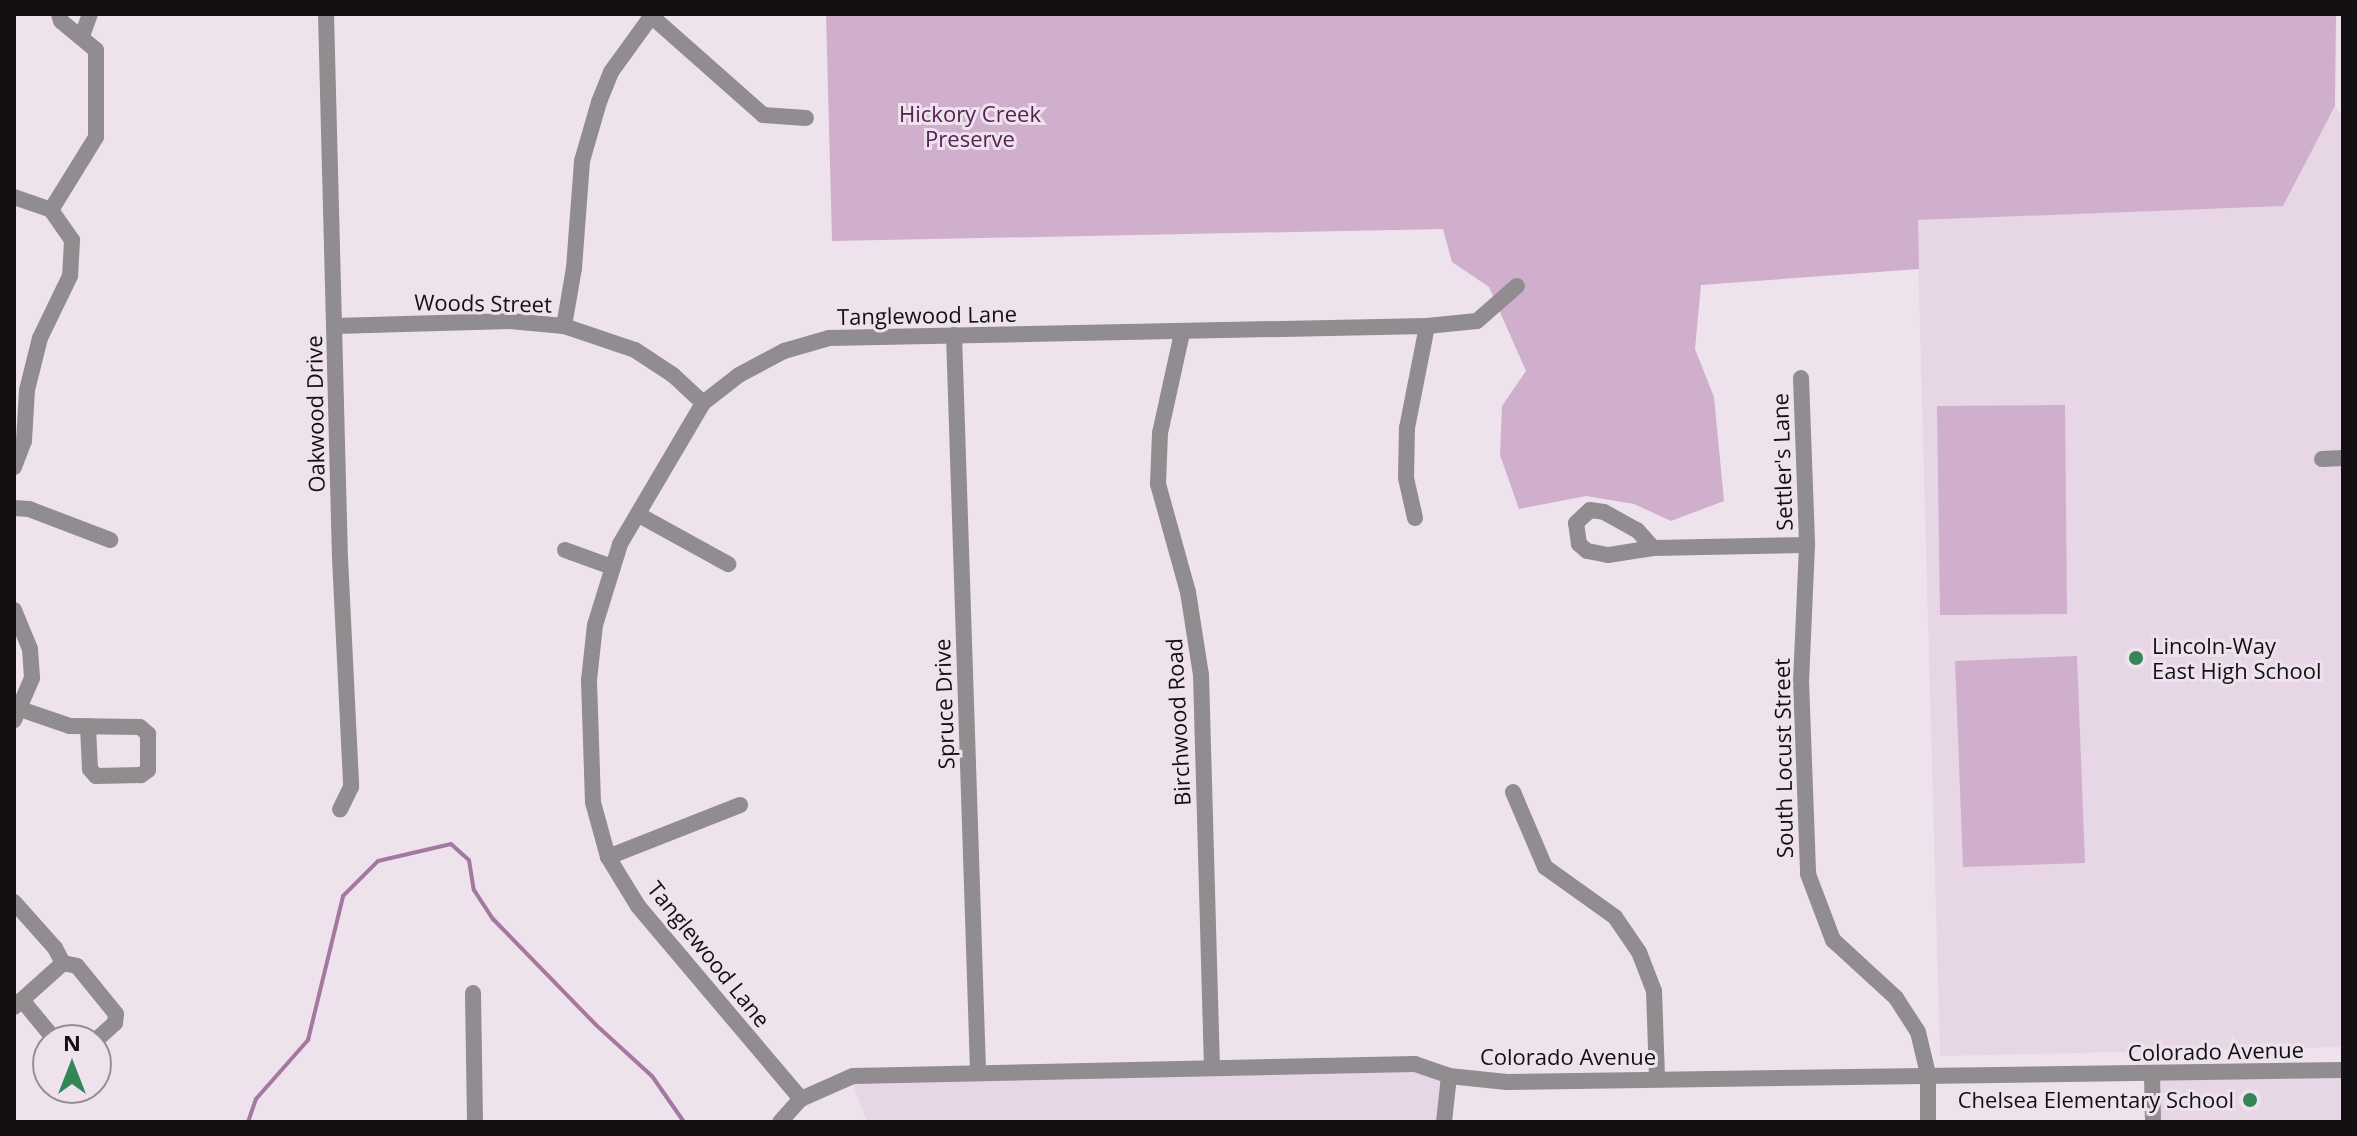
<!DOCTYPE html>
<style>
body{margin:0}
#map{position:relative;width:2357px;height:1136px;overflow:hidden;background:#eee3ed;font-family:"Open Sans",sans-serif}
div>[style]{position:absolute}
.built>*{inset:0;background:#e7d6e5}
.green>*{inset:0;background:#cfafcc}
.stream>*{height:4px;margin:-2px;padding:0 2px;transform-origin:2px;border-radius:2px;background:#a379a0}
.street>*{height:16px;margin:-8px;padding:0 8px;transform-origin:8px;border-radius:8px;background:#918c90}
.dots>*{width:22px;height:22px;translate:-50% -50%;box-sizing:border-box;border:4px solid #eee3ed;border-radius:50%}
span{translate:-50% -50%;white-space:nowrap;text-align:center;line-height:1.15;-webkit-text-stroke:6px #eee3ed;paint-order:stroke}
.park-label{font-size:22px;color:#562155}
.street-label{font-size:22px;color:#130f12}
.poi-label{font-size:22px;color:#130f12}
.left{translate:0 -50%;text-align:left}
.right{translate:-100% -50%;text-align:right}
.frame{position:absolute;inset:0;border:16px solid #130f12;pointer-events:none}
.north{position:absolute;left:32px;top:1024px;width:80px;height:80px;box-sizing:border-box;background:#eee3ed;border:2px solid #968e95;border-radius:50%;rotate:0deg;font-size:22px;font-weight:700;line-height:32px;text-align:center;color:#130f12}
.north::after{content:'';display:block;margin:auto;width:28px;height:36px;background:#358657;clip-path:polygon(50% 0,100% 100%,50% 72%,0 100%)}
</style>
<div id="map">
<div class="built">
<i style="clip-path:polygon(2335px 106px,2343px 118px,2343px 1047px,1940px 1056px,1917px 220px,2283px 206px)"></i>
<i style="clip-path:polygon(1415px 1068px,1453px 1083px,1453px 1122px,867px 1122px,852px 1082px)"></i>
<i style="clip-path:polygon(2343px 1074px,2343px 1122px,2157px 1122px,2156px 1077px)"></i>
</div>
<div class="green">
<i style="clip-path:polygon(826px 14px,2336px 14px,2335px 106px,2283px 206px,1918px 220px,1919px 269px,1701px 285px,1695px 349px,1714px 397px,1724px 501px,1671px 521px,1634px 504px,1586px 496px,1519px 509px,1500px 455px,1502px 406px,1526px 371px,1489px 287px,1452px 262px,1443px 229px,832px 241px)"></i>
<i style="clip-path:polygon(2065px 405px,2067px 614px,1940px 615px,1937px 406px)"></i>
<i style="clip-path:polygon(2077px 656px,2085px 863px,1963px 867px,1955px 661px)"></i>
</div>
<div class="stream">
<i style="left:248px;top:1122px;width:24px;rotate:-71deg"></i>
<i style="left:256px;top:1099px;width:79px;rotate:-48.6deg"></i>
<i style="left:308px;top:1040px;width:148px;rotate:-76.3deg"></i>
<i style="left:343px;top:896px;width:49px;rotate:-45deg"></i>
<i style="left:378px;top:861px;width:75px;rotate:-13.1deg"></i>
<i style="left:451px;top:844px;width:24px;rotate:42deg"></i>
<i style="left:469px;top:860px;width:30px;rotate:81deg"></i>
<i style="left:474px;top:890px;width:35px;rotate:57deg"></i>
<i style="left:493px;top:919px;width:146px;rotate:45.8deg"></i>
<i style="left:595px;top:1024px;width:77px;rotate:42.4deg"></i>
<i style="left:652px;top:1076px;width:56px;rotate:55.2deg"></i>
</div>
<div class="street">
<i style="left:326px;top:14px;width:544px;rotate:88.53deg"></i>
<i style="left:340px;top:558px;width:229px;rotate:87.2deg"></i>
<i style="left:351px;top:787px;width:25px;rotate:116deg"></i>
<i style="left:649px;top:14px;width:152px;rotate:41.5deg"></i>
<i style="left:763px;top:115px;width:43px;rotate:4deg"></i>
<i style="left:82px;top:36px;width:23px;rotate:-70deg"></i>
<i style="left:14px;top:197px;width:39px;rotate:19deg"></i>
<i style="left:51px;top:210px;width:37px;rotate:55deg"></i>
<i style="left:72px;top:240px;width:36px;rotate:93deg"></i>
<i style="left:70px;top:276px;width:69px;rotate:115.8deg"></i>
<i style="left:40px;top:338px;width:54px;rotate:104deg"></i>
<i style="left:27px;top:390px;width:51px;rotate:93.4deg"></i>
<i style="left:24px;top:441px;width:28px;rotate:111deg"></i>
<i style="left:51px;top:210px;width:86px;rotate:-58.3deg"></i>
<i style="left:96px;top:137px;width:87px;rotate:-90deg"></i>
<i style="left:96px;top:50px;width:45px;rotate:-140.4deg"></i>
<i style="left:61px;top:21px;width:7px;rotate:-106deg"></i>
<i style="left:335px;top:326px;width:175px;rotate:-1.6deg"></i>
<i style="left:510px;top:321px;width:54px;rotate:5.3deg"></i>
<i style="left:564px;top:326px;width:75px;rotate:18.7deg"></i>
<i style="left:635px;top:350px;width:45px;rotate:33.3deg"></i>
<i style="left:673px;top:375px;width:41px;rotate:43deg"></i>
<i style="left:564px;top:326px;width:59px;rotate:-80.2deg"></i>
<i style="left:574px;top:268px;width:107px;rotate:-85.7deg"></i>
<i style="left:582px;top:161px;width:61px;rotate:-73.9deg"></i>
<i style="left:599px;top:102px;width:32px;rotate:-68deg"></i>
<i style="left:611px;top:72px;width:72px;rotate:-54.1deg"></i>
<i style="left:1182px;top:333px;width:102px;rotate:102.4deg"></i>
<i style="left:1160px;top:433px;width:51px;rotate:92.2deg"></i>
<i style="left:1158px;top:484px;width:112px;rotate:74.5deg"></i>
<i style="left:1188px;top:592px;width:84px;rotate:81.1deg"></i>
<i style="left:1201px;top:675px;width:393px;rotate:88.4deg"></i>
<i style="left:954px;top:335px;width:737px;rotate:88.13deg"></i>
<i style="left:1801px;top:378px;width:167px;rotate:87.9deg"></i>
<i style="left:1807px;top:545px;width:135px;rotate:92.5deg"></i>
<i style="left:1801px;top:680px;width:194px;rotate:87.9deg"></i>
<i style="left:1808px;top:874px;width:71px;rotate:69.3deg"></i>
<i style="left:1833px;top:940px;width:86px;rotate:42.6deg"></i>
<i style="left:1896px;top:998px;width:40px;rotate:57.1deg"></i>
<i style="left:1918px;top:1032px;width:43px;rotate:76.6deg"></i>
<i style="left:1928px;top:1074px;width:48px;rotate:90deg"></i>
<i style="left:2322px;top:459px;width:21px;rotate:-3deg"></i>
<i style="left:14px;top:508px;width:15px;rotate:4deg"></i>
<i style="left:29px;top:509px;width:87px;rotate:20.9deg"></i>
<i style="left:639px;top:515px;width:102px;rotate:28.8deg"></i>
<i style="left:1415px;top:518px;width:41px;rotate:-102.7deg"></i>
<i style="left:1406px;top:478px;width:50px;rotate:-88.9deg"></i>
<i style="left:1407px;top:428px;width:104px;rotate:-78.9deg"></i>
<i style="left:1653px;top:548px;width:46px;rotate:171.2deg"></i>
<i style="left:1608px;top:555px;width:21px;rotate:-169deg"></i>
<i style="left:1587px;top:551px;width:11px;rotate:-139deg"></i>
<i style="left:1579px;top:544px;width:21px;rotate:-98deg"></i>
<i style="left:1576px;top:523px;width:19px;rotate:-43deg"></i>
<i style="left:1590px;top:510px;width:14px;rotate:8deg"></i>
<i style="left:1604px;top:512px;width:38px;rotate:29deg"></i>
<i style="left:1637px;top:530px;width:24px;rotate:48deg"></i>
<i style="left:1653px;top:548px;width:154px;rotate:-1.1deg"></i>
<i style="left:565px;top:550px;width:50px;rotate:19.9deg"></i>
<i style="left:14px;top:610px;width:42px;rotate:67.7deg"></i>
<i style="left:30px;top:649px;width:29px;rotate:86deg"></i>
<i style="left:32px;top:678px;width:46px;rotate:113.2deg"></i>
<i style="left:20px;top:709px;width:53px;rotate:18.8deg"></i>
<i style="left:70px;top:726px;width:70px;rotate:0.8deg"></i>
<i style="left:140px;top:727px;width:11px;rotate:41deg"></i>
<i style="left:148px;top:734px;width:36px;rotate:90deg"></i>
<i style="left:148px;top:770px;width:9px;rotate:144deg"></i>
<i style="left:141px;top:775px;width:45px;rotate:178.7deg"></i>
<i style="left:96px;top:776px;width:9px;rotate:-131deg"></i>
<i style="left:90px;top:769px;width:43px;rotate:-92.7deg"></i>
<i style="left:1513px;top:792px;width:82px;rotate:66.9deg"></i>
<i style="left:1545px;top:867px;width:86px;rotate:35.5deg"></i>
<i style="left:1615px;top:917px;width:42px;rotate:55.6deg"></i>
<i style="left:1639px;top:952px;width:42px;rotate:69deg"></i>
<i style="left:1654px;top:991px;width:88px;rotate:88deg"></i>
<i style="left:608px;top:857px;width:142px;rotate:-21.5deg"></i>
<i style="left:14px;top:902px;width:62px;rotate:48.3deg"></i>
<i style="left:55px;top:948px;width:17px;rotate:62deg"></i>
<i style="left:63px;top:963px;width:14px;rotate:12deg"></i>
<i style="left:77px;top:966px;width:62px;rotate:50.9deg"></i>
<i style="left:116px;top:1014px;width:9px;rotate:96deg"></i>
<i style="left:115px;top:1023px;width:25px;rotate:138deg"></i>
<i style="left:473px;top:993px;width:129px;rotate:89.1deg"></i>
<i style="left:22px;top:1000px;width:52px;rotate:50.5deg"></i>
<i style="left:14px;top:1007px;width:66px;rotate:-41.9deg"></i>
<i style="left:2152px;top:1074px;width:48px;rotate:88.8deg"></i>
<i style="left:801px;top:1099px;width:253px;rotate:-130.2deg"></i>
<i style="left:638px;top:906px;width:57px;rotate:-121.5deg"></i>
<i style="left:608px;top:857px;width:57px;rotate:-105.3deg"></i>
<i style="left:593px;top:802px;width:122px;rotate:-91.9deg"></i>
<i style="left:589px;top:680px;width:55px;rotate:-83.8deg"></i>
<i style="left:595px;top:625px;width:85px;rotate:-72.8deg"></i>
<i style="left:620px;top:544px;width:164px;rotate:-59.5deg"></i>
<i style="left:703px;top:403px;width:46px;rotate:-37.9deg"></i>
<i style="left:739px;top:375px;width:51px;rotate:-28.1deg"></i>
<i style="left:784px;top:351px;width:47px;rotate:-16.1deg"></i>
<i style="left:829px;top:338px;width:598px;rotate:-1.15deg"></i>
<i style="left:1427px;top:326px;width:50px;rotate:-5.7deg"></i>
<i style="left:1477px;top:321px;width:53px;rotate:-41.2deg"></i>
<i style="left:780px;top:1122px;width:31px;rotate:-48deg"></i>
<i style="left:801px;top:1099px;width:57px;rotate:-23.9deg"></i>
<i style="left:853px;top:1076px;width:562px;rotate:-1.22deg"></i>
<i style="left:1415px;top:1064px;width:36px;rotate:19deg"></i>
<i style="left:1449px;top:1076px;width:58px;rotate:5.9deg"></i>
<i style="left:1507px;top:1082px;width:836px;rotate:-0.82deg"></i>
<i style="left:1444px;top:1122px;width:46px;rotate:-83.8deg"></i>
</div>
<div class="dots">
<i style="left:2136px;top:658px;background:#358657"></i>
<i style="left:2250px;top:1100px;background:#358657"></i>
</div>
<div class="park-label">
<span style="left:970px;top:126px">Hickory Creek<br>Preserve</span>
</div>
<div class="street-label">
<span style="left:483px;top:303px;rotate:1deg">Woods Street</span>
<span style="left:927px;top:315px;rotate:-1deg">Tanglewood Lane</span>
<span style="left:315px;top:414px;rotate:-91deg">Oakwood Drive</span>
<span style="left:1782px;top:462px;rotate:-92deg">Settler's Lane</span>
<span style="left:944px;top:704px;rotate:-92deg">Spruce Drive</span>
<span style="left:1178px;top:722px;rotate:-93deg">Birchwood Road</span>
<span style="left:1783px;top:758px;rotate:-91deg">South Locust Street</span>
<span style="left:709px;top:954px;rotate:51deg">Tanglewood Lane</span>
<span style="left:2216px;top:1051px;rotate:-1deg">Colorado Avenue</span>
<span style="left:1568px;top:1057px">Colorado Avenue</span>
</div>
<div class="poi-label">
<span class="left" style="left:2152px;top:658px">Lincoln-Way<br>East High School</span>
<span class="right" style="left:2234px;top:1100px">Chelsea Elementary School</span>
</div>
<div class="frame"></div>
<div class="north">N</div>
</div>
